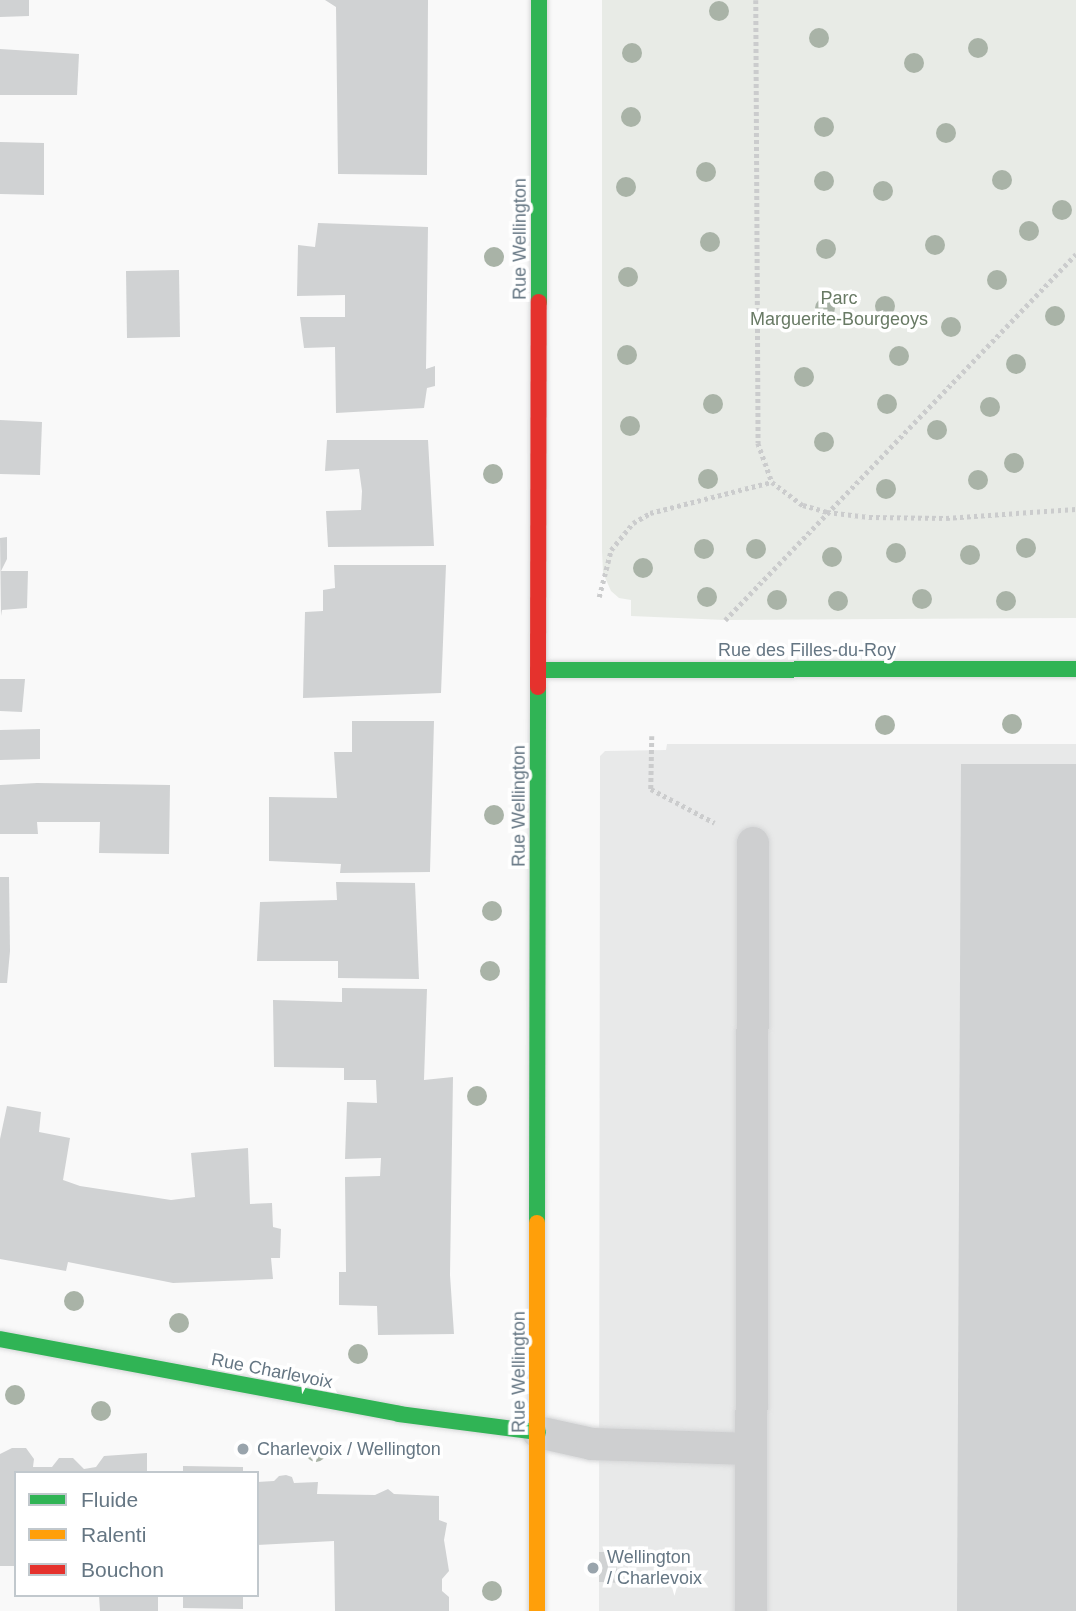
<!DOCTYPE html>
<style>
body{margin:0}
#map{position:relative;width:1076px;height:1611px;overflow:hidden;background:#f9f9f9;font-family:Helvetica,sans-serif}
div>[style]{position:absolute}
.built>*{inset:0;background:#e8e9e9}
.green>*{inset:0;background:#e8ebe6}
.building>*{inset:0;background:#d0d2d3}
.path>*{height:4.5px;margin-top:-2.25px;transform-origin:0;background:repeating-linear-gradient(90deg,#cbcccd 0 3.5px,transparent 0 7px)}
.roads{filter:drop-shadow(0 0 2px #d5d6d7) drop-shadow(0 0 2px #d5d6d7)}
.lane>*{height:32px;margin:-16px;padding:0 16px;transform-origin:16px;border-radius:16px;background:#cecfd0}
.fast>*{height:16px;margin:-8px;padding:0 8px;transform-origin:8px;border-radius:8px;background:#30b455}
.slow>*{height:16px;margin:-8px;padding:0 8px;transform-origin:8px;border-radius:8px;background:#ff9f0a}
.jam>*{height:16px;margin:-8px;padding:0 8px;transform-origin:8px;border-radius:8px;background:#e5322d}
.trees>*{width:20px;height:20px;margin:-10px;border-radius:50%;background:#a9b3a7}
.dots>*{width:19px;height:19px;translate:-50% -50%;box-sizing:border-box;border:4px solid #fff;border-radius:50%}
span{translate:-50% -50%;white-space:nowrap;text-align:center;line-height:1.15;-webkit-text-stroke:7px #fff;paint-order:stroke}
.street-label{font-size:18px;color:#657683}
.park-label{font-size:18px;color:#687a64}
.poi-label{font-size:18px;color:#657683}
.left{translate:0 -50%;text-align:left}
.legend{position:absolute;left:14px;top:1471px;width:245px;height:126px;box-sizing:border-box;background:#fff;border:2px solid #c1c8cd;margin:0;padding:9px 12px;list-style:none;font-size:21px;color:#657683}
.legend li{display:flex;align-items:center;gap:14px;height:35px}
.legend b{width:35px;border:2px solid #c1c8cd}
</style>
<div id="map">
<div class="built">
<i style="clip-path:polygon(667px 744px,1076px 744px,1076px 1611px,599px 1611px,599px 1582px,617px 1583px,617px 1553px,599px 1552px,600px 756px,605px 751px,666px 750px)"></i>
</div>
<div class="green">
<i style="clip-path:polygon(602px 0,1076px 0,1076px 618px,725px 620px,631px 616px,631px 600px,619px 598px,611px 591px,603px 573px,602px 552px)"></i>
</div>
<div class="building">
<i style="clip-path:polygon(0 0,29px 0,29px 16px,0 17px)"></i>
<i style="clip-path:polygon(325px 0,428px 0,427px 175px,338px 174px,336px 7px)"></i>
<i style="clip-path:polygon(0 49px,79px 54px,77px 95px,0 95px)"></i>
<i style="clip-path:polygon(0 142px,44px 143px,44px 195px,0 194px)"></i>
<i style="clip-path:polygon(318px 223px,428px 227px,426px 369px,435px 366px,435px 386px,427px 388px,424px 408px,336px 413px,335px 347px,304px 348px,300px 317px,345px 317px,345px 295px,297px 296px,298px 245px,315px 247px)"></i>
<i style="clip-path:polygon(179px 270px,180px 337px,127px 338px,126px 271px)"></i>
<i style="clip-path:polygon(0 420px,42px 422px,40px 475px,0 474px)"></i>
<i style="clip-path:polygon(327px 440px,428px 440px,434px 546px,328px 547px,326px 511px,361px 510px,362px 491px,359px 469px,325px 471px)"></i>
<i style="clip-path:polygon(7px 537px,7px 559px,1px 571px,28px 571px,27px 608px,2px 610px,1px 616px,0 538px)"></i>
<i style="clip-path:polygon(334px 565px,446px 565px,441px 693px,303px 698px,305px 612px,323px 611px,323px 590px,335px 588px)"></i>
<i style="clip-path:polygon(0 679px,25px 679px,22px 712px,0 711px)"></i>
<i style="clip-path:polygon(352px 721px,434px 721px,430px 872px,340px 873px,341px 864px,269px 861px,269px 797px,337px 798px,334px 752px,352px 752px)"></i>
<i style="clip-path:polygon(40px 729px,40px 759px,0 760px,0 730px)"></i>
<i style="clip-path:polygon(961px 764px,1076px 764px,1076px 1611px,957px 1611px)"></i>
<i style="clip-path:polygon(37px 783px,170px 785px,169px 854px,99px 853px,100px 822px,37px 822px,38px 834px,0 834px,0 785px)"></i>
<i style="clip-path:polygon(0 877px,9px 877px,10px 951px,7px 983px,0 983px)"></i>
<i style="clip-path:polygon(336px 882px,415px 883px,419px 979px,338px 978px,338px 961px,257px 961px,260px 902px,337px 900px)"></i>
<i style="clip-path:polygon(342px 988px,427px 989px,424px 1080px,453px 1077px,450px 1275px,454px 1334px,378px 1335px,377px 1306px,339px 1305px,339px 1272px,346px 1272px,345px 1177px,380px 1176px,381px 1158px,345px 1159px,347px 1102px,377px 1103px,376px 1080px,344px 1080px,344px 1068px,274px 1067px,273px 1000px,342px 1002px)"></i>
<i style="clip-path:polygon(7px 1106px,41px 1112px,39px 1132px,70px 1138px,63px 1180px,80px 1186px,171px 1200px,195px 1197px,191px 1153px,248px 1148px,250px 1204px,272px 1203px,273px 1227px,281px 1229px,280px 1258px,271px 1258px,273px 1279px,173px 1283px,68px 1262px,66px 1271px,0 1259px,0 1139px)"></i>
<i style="clip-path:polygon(12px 1448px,26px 1448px,34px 1459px,33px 1467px,52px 1467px,59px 1458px,73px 1458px,84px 1469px,96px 1467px,104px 1456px,147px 1453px,147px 1473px,16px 1473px,16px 1566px,0 1566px,0 1454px)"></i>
<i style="clip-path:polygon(183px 1466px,243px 1467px,243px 1473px,183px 1473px)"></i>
<i style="clip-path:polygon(286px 1475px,292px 1477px,294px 1483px,318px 1482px,317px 1494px,375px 1495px,388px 1489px,394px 1494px,439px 1496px,439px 1520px,447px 1523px,444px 1540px,449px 1571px,442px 1579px,442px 1591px,449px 1597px,449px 1611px,335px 1611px,334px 1541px,257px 1545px,257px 1482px,274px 1481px,279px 1476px)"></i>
<i style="clip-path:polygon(599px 1552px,617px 1552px,617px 1583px,599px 1582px)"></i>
<i style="clip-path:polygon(99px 1595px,158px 1595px,158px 1611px,100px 1611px)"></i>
<i style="clip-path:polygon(183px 1595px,243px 1595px,243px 1609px,183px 1608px)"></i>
</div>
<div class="path">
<i style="left:756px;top:0;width:443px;rotate:89.7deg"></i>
<i style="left:758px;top:443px;width:41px;rotate:70.3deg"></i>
<i style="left:772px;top:482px;width:39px;rotate:37deg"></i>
<i style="left:803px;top:505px;width:25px;rotate:16deg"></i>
<i style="left:827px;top:512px;width:42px;rotate:6.8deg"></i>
<i style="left:869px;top:517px;width:77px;rotate:0.7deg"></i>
<i style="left:946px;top:518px;width:130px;rotate:-4deg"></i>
<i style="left:599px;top:597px;width:49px;rotate:-75.7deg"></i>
<i style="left:611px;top:550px;width:35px;rotate:-51deg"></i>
<i style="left:633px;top:523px;width:20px;rotate:-30deg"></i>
<i style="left:650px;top:513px;width:126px;rotate:-14.3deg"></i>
<i style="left:725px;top:620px;width:507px;rotate:-46.2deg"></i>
<i style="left:652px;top:736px;width:53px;rotate:91.1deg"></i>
<i style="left:651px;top:789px;width:72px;rotate:28deg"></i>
</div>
<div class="roads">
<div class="lane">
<i style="left:538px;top:1432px;width:55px;rotate:12.5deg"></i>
<i style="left:592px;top:1444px;width:159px;rotate:1.8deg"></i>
<i style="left:751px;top:1611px;width:768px;rotate:-89.85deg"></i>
</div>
<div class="fast">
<i style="left:539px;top:302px;width:302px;rotate:-90deg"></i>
<i style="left:538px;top:670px;width:538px;rotate:-0.11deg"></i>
<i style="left:537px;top:1223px;width:536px;rotate:-89.89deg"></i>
<i style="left:0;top:1339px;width:406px;rotate:10.6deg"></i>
<i style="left:399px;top:1414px;width:140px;rotate:7.4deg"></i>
</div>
<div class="slow">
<i style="left:537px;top:1611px;width:388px;rotate:-90deg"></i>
</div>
<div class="jam">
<i style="left:538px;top:687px;width:385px;rotate:-89.9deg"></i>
</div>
</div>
<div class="trees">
<i style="left:719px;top:11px"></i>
<i style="left:819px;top:38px"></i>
<i style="left:978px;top:48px"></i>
<i style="left:632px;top:53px"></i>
<i style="left:914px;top:63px"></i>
<i style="left:631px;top:117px"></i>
<i style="left:824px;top:127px"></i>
<i style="left:946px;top:133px"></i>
<i style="left:706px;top:172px"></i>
<i style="left:1002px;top:180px"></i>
<i style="left:824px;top:181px"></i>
<i style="left:626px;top:187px"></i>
<i style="left:883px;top:191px"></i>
<i style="left:1062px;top:210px"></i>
<i style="left:1029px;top:231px"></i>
<i style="left:710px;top:242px"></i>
<i style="left:935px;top:245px"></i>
<i style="left:826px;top:249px"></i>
<i style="left:494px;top:257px"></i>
<i style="left:628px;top:277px"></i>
<i style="left:997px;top:280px"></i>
<i style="left:885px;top:306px"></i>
<i style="left:825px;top:308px"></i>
<i style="left:1055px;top:316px"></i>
<i style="left:951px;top:327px"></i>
<i style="left:627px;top:355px"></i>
<i style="left:899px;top:356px"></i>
<i style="left:1016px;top:364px"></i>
<i style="left:804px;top:377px"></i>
<i style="left:713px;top:404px"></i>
<i style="left:887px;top:404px"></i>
<i style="left:990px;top:407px"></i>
<i style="left:630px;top:426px"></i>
<i style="left:937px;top:430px"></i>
<i style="left:824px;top:442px"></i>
<i style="left:1014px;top:463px"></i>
<i style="left:493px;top:474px"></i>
<i style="left:708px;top:479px"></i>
<i style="left:978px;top:480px"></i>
<i style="left:886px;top:489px"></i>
<i style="left:1026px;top:548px"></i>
<i style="left:704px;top:549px"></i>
<i style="left:756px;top:549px"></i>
<i style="left:896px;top:553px"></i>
<i style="left:970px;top:555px"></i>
<i style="left:832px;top:557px"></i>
<i style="left:643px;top:568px"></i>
<i style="left:707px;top:597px"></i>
<i style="left:922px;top:599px"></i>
<i style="left:777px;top:600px"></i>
<i style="left:838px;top:601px"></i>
<i style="left:1006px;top:601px"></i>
<i style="left:1012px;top:724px"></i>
<i style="left:885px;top:725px"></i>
<i style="left:494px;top:815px"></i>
<i style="left:492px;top:911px"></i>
<i style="left:490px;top:971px"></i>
<i style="left:477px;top:1096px"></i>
<i style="left:74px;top:1301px"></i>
<i style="left:179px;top:1323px"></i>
<i style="left:358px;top:1354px"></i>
<i style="left:15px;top:1395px"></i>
<i style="left:101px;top:1411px"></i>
<i style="left:316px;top:1452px"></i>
<i style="left:492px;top:1591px"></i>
</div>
<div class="dots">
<i style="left:243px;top:1449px;background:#99a4ac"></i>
<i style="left:593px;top:1568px;background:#99a4ac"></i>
</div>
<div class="street-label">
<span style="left:520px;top:239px;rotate:-90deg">Rue Wellington</span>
<span style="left:807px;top:650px">Rue des Filles-du-Roy</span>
<span style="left:519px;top:806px;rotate:-90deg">Rue Wellington</span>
<span style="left:272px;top:1371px;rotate:11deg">Rue Charlevoix</span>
<span style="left:519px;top:1372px;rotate:-90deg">Rue Wellington</span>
</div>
<div class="park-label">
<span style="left:839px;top:309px">Parc<br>Marguerite-Bourgeoys</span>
</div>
<div class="poi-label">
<span class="left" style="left:257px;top:1449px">Charlevoix / Wellington</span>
<span class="left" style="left:607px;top:1568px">Wellington<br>/ Charlevoix</span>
</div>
<ul class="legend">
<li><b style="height:9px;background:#30b455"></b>Fluide</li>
<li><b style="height:9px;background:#ff9f0a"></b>Ralenti</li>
<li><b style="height:9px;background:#e5322d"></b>Bouchon</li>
</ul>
</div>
